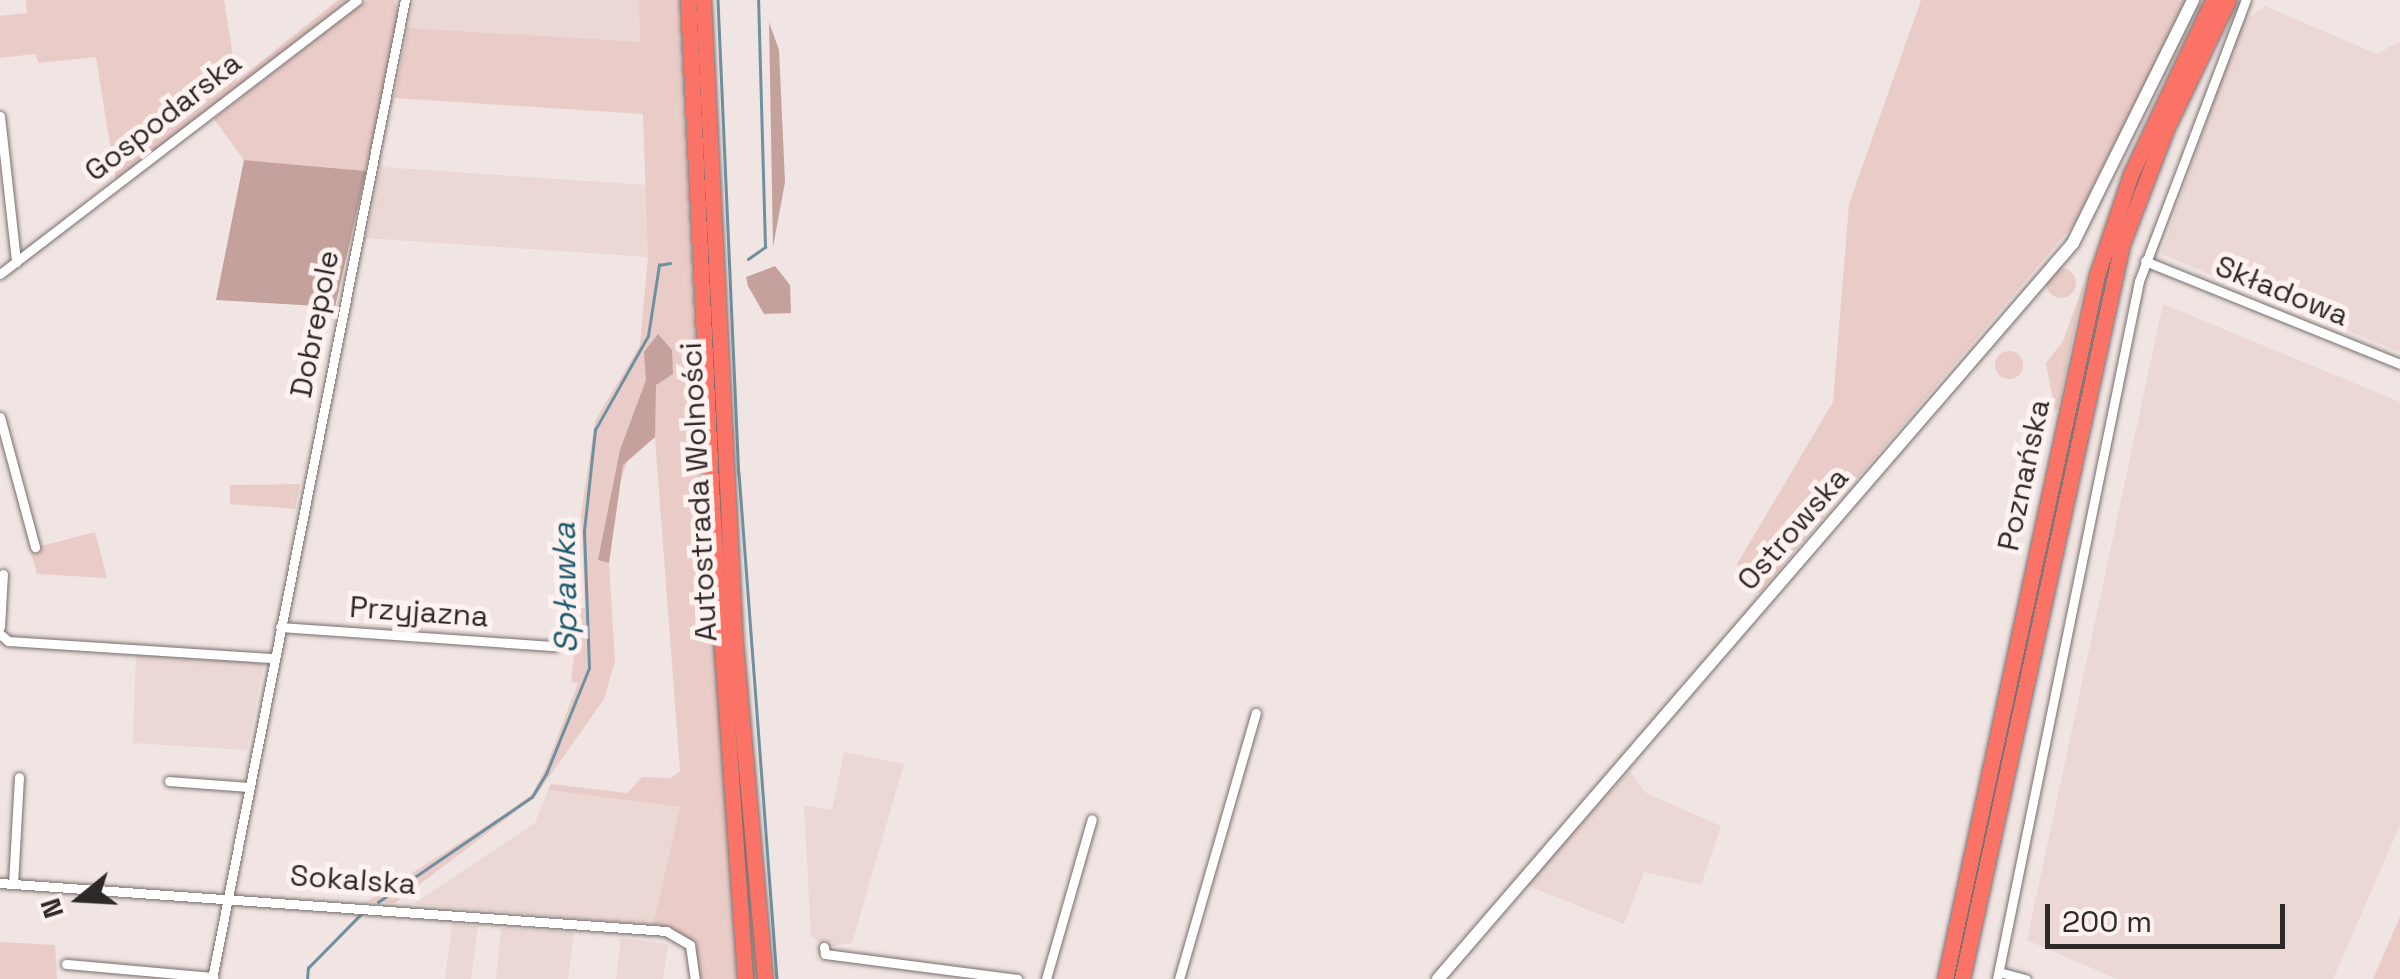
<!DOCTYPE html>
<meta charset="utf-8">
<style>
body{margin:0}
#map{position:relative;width:2400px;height:979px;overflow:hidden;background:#f0e5e3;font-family:"Space Grotesk",sans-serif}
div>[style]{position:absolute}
.built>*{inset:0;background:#ebd7d4}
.green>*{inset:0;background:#e9cbc7}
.round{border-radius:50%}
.forest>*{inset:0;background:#c4a19c}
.stream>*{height:2.5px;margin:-1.25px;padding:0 1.25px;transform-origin:1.25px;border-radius:1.25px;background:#70909f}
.roads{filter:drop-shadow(0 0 2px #776e6c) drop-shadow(0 0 2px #776e6c)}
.street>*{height:9px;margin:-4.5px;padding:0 4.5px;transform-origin:4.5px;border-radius:4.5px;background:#fff}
.secondary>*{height:12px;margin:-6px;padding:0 6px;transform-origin:6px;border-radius:6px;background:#fff}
.highway>*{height:15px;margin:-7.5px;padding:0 7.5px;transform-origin:7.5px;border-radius:7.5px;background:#fb7366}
span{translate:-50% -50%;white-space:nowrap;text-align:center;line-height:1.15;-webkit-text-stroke:10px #fdf2f0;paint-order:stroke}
.street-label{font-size:30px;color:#2d2928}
.water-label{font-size:32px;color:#16556c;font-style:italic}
.north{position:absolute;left:30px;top:849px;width:100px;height:100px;-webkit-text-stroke:8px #fdf2f0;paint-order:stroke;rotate:252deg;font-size:28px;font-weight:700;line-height:40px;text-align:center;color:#2d2928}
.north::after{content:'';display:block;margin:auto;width:35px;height:45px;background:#2d2928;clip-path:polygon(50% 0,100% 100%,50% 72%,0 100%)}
.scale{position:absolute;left:2045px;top:904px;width:240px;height:45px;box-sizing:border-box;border:5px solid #2d2928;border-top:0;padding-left:12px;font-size:30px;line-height:35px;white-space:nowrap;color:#2d2928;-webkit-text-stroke:8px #fdf2f0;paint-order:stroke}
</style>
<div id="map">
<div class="built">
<i style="clip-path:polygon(414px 0,639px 0,640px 43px,408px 28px)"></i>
<i style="clip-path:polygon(2265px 6px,2377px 54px,2400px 41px,2400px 352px,2161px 254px,2240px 24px)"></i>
<i style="clip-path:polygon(381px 167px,646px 185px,648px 257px,366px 238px)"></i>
<i style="clip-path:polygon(2163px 304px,2400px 402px,2400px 825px,2333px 979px,2117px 979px,2027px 940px)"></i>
<i style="clip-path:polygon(136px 655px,264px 663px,247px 750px,133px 743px)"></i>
<i style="clip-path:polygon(844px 752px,904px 764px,852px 943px,824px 947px,811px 936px,804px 805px,832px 810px)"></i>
<i style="clip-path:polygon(1630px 771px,1646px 793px,1721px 826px,1701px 885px,1644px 872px,1624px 924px,1524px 884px)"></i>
<i style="clip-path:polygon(548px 790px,680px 807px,653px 925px,413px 904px,535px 823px)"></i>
<i style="clip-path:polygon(452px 924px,478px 926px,471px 979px,445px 979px)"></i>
<i style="clip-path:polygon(501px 928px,574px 932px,568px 979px,496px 979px)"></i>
<i style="clip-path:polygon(621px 938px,668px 944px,663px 979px,616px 979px)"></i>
</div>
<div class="green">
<i style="clip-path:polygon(26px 0,224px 0,237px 81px,338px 0,349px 0,116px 182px,96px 57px,38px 63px,35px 54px,0 58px,0 16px,27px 13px)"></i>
<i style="clip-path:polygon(367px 0,395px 0,399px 20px,366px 171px,244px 160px,214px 119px)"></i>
<i style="clip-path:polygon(639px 0,680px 0,696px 364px,737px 979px,698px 979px,690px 940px,653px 925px,680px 807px,548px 790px,551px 784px,627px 793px,642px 777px,671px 778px,680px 771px,655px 438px,630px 454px,615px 496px,609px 563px,615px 661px,604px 699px,535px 797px,395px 903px,368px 901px,505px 814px,532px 794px,545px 769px,578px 683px,571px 682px,579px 608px,585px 608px,581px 514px,595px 421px,640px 345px,648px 257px,643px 114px,394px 98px,408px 28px,640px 42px)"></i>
<i style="clip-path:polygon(693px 0,717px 442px,760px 979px,749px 979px,716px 497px)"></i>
<i style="clip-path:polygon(1921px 0,2186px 0,2075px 223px,1759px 593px,1737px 564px,1833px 402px,1849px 204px)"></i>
<i class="round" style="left:2046px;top:268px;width:30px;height:30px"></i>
<i style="clip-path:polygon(2086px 277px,2058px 408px,2055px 412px,2046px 363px,2063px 341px)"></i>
<i class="round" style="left:1995px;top:351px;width:28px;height:28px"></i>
<i style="clip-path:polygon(300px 484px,295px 509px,230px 504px,230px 485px)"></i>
<i style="clip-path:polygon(95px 532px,107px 578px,37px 574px,30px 549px)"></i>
<i style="clip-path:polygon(2400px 917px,2400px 979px,2373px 979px)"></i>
<i style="clip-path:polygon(0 942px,55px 945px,57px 979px,0 979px)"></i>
</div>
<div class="forest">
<i style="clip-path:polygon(769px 22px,779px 50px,785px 182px,773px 247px)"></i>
<i style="clip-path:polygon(244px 160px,366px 171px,335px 307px,216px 300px)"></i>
<i style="clip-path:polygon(775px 266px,790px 285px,791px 313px,764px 314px,748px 286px,746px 277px)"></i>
<i style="clip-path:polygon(658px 334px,672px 350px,673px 374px,656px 385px,655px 437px,623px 465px,609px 563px,598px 560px,620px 450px,646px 380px,644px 352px)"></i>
</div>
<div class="stream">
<i style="left:718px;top:0;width:473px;rotate:87.5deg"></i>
<i style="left:739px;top:473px;width:507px;rotate:85.71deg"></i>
<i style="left:748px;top:259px;width:21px;rotate:-35deg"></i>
<i style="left:765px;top:247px;width:247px;rotate:-91.6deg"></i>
<i style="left:378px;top:902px;width:186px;rotate:-34.3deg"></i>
<i style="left:532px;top:797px;width:27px;rotate:-59deg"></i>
<i style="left:546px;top:774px;width:114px;rotate:-67.9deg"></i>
<i style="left:589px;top:668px;width:137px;rotate:-92.1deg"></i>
<i style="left:584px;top:531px;width:102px;rotate:-83.8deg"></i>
<i style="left:595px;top:430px;width:108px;rotate:-60.6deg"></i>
<i style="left:648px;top:336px;width:72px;rotate:-81.2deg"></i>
<i style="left:659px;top:265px;width:11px;rotate:-10deg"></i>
<i style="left:307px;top:979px;width:11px;rotate:-85deg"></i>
<i style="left:308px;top:968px;width:77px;rotate:-45.5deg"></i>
</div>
<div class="roads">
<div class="street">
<i style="left:0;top:116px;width:147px;rotate:83.7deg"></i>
<i style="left:2145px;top:261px;width:275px;rotate:22deg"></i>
<i style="left:0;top:274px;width:450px;rotate:-37.5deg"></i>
<i style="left:0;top:417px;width:135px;rotate:74.9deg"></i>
<i style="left:0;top:627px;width:53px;rotate:-86.8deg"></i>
<i style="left:280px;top:627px;width:276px;rotate:4deg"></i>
<i style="left:0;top:634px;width:11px;rotate:41deg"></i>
<i style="left:8px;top:641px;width:267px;rotate:3.7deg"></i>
<i style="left:169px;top:781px;width:79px;rotate:4.3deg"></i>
<i style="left:0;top:883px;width:668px;rotate:4.12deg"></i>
<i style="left:666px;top:931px;width:28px;rotate:30deg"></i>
<i style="left:690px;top:945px;width:34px;rotate:82deg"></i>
<i style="left:13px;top:884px;width:107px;rotate:-86.8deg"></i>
<i style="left:824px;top:947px;width:7px;rotate:82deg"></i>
<i style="left:825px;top:954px;width:194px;rotate:7.4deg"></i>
<i style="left:66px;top:964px;width:148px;rotate:5.1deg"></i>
<i style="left:1999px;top:972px;width:28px;rotate:15deg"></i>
<i style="left:212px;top:979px;width:998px;rotate:-78.85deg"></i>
<i style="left:1046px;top:979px;width:166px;rotate:-74deg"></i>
<i style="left:1179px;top:979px;width:277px;rotate:-73.9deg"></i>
<i style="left:1997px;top:979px;width:712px;rotate:-78.5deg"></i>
<i style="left:2139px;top:281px;width:301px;rotate:-69.2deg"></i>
</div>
<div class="secondary">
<i style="left:1438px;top:979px;width:972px;rotate:-49.21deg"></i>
<i style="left:2073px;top:243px;width:271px;rotate:-63.7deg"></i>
</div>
<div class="highway">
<i style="left:688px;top:0;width:506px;rotate:87.28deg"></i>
<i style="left:712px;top:505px;width:475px;rotate:86deg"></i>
<i style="left:703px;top:0;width:645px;rotate:87.16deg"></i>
<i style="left:735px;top:644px;width:336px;rotate:84.9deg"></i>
<i style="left:1945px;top:979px;width:720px;rotate:-77.82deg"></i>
<i style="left:2097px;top:275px;width:107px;rotate:-71.4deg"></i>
<i style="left:2131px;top:174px;width:192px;rotate:-64.8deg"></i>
<i style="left:1962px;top:979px;width:752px;rotate:-77.72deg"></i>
<i style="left:2122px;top:244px;width:125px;rotate:-69deg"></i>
<i style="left:2167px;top:127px;width:141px;rotate:-64.3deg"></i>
</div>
</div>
<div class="street-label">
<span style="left:163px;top:117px;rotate:-38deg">Gospodarska</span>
<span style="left:2282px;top:291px;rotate:22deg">Składowa</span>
<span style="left:315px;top:324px;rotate:-79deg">Dobrepole</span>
<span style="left:2024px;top:475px;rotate:-78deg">Poznańska</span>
<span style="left:699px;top:492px;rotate:-93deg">Autostrada Wolności</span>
<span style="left:1793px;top:529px;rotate:-49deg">Ostrowska</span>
<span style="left:419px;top:612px;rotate:4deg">Przyjazna</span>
<span style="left:353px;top:880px;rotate:4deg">Sokalska</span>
</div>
<div class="water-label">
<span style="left:565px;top:588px;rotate:-91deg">Spławka</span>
</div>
<div class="north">N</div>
<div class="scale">200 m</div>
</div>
